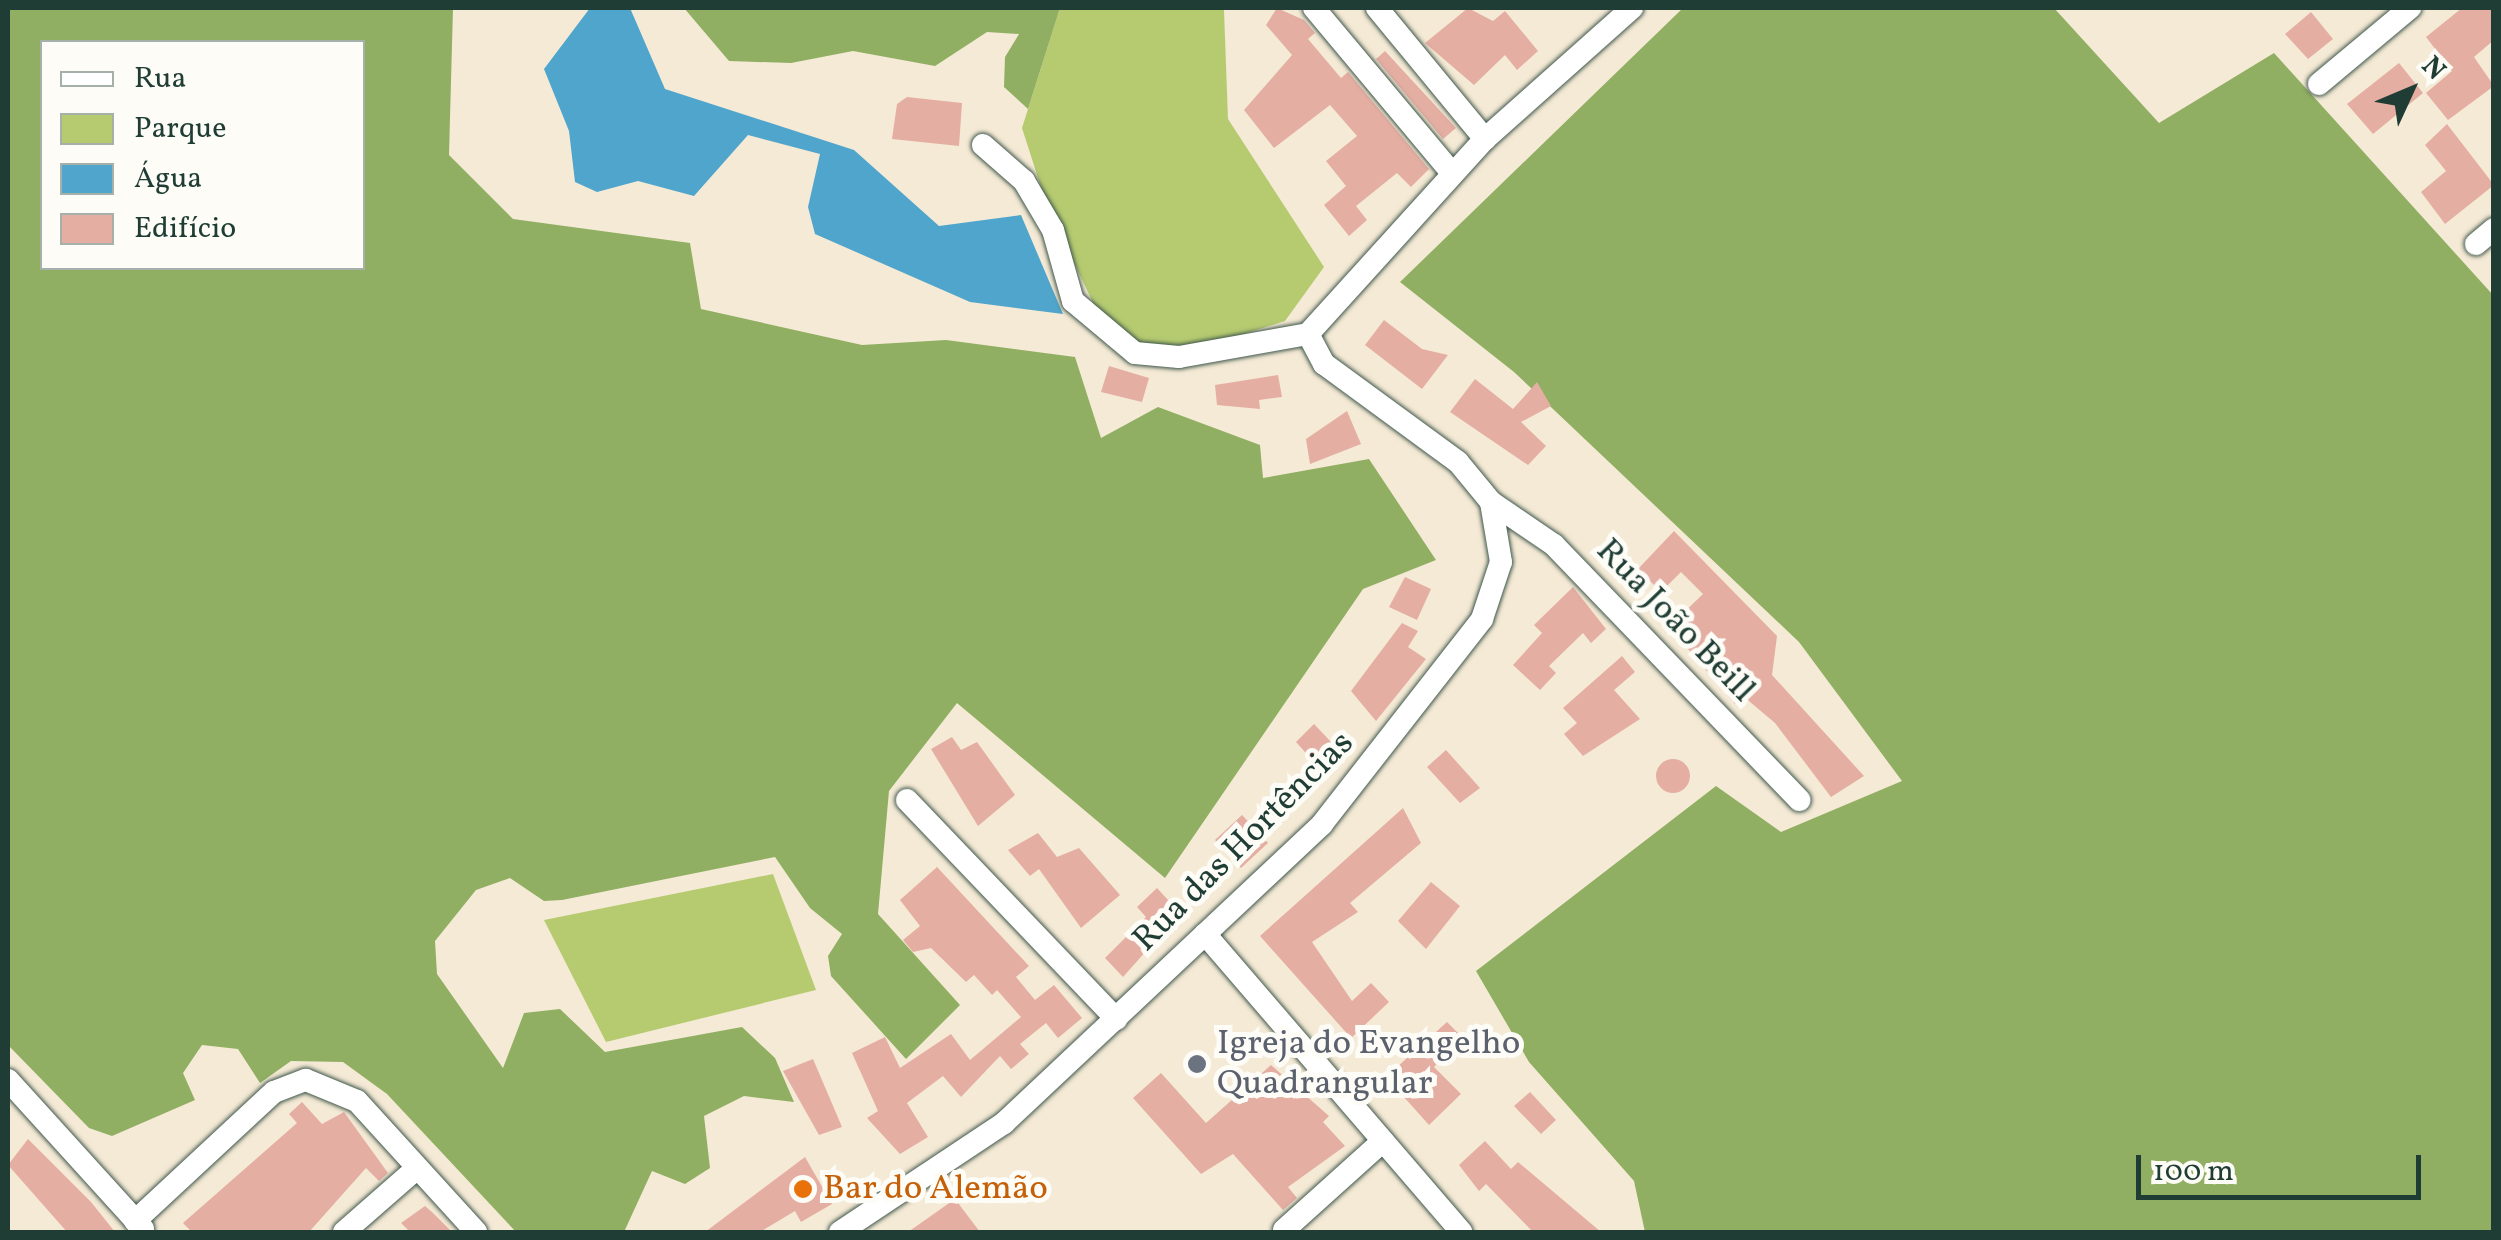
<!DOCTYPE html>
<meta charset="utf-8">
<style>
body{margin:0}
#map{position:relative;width:2501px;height:1240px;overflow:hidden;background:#f5ead5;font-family:Vollkorn,serif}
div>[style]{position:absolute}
.green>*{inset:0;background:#b6cb70}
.forest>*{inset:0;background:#90af62}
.water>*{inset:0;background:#50a5cc}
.building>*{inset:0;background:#e5aea3}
.round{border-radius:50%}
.roads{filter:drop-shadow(0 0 2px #3f574c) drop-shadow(0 0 2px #3f574c)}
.minor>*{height:22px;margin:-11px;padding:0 11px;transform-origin:11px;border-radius:11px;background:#fff}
.dots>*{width:28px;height:28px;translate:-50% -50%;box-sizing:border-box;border:5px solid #fdfcf7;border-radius:50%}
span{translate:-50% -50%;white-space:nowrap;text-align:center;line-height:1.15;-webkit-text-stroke:10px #fdfcf7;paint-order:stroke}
.street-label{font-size:35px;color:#1f3d34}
.worship-label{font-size:35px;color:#5b616d}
.left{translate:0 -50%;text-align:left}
.food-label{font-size:35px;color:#c56008}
.frame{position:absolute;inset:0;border:10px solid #1f3d34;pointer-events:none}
.legend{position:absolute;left:40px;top:40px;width:325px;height:230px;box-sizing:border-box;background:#fdfcf7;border:2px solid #a4b0a9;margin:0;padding:12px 18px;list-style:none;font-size:30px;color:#1f3d34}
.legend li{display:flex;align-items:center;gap:20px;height:50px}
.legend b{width:50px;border:2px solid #a4b0a9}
.north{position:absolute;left:2361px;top:40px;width:100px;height:100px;-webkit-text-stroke:8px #fdfcf7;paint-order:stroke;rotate:46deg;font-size:28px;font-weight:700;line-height:40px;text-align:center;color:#1f3d34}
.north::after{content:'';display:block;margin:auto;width:35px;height:45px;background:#1f3d34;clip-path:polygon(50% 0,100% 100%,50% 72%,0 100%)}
.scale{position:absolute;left:2136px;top:1155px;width:285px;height:45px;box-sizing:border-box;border:5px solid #1f3d34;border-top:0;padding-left:12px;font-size:30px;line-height:35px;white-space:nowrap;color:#1f3d34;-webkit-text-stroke:8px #fdfcf7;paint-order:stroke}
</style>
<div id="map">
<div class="green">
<i style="clip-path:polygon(1060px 8px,1224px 10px,1228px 119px,1324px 267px,1285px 321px,1209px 345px,1141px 351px,1107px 332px,1047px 206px,1022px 128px)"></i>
<i style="clip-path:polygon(773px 874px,816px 990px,606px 1042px,544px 920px)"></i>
</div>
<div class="forest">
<i style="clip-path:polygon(evenodd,8px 8px,453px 8px,449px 155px,513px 219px,690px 243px,701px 309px,862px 345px,946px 340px,1075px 357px,1101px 438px,1158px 407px,1260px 445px,1263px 478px,1369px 459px,1436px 560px,1363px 589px,1165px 878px,957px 703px,889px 791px,878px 914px,960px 1005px,906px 1059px,831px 976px,828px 956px,842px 934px,810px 908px,775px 857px,562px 900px,544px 901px,510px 878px,476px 890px,435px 941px,437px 974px,503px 1068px,524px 1013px,560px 1009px,605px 1052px,742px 1027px,775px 1058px,794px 1102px,744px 1096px,704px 1116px,710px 1168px,685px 1184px,652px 1171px,624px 1232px,516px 1232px,387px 1094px,343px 1062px,291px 1061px,260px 1083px,238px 1049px,202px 1045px,183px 1073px,195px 1100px,112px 1136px,89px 1128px,8px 1045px,8px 8px,362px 42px,362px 268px,42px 268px,42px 42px,362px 42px)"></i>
<i style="clip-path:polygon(684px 8px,1060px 8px,1028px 109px,1004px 87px,1005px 57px,1019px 34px,987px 32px,935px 66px,853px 51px,791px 63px,729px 61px)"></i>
<i style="clip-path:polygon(1683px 8px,2054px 8px,2159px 123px,2274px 53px,2493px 295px,2493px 1232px,1645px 1232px,1634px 1181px,1529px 1062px,1476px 971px,1716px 786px,1781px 832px,1902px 781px,1799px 642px,1514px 372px,1400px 282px)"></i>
</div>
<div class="water">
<i style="clip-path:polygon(590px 8px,630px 8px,665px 89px,854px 150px,939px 226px,1021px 215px,1063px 314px,970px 302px,815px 234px,808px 207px,820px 154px,748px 135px,694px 196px,638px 181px,597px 192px,575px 182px,569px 131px,544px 69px)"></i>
</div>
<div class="building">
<i style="clip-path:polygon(1277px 8px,1304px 20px,1315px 33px,1308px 39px,1341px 78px,1348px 72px,1429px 169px,1411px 187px,1397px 173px,1356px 206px,1367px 220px,1349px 236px,1324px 205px,1346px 186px,1326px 161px,1357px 136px,1330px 105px,1274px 148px,1244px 110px,1292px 55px,1266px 25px)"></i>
<i style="clip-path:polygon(1468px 8px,1493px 21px,1505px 11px,1538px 51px,1517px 70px,1505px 55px,1474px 85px,1425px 43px)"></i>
<i style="clip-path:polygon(2462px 8px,2494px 8px,2494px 40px,2474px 57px,2494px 86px,2448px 120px,2426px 93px,2452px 71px,2426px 37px)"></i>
<i style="clip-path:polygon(2311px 12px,2333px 39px,2308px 59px,2285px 34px)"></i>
<i style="clip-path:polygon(1385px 51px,1456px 128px,1443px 139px,1376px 59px)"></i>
<i style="clip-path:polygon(2399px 63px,2423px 93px,2373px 134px,2347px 104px)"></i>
<i style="clip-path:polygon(907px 97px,962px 103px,959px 146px,892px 139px,897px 104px)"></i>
<i style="clip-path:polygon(2447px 124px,2494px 185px,2445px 224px,2421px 192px,2446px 171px,2425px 145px)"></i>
<i style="clip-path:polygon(1384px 320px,1422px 349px,1448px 355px,1422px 389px,1365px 345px)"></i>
<i style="clip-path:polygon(1109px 366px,1149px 378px,1142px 402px,1101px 392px)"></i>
<i style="clip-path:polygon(1278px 375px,1282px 397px,1259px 400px,1260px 409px,1217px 405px,1215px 385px)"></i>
<i style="clip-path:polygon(1475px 379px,1513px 409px,1537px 382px,1551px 406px,1521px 422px,1546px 446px,1528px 465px,1450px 412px)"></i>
<i style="clip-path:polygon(1347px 411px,1361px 444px,1310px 464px,1306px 439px)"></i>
<i style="clip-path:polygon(1674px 531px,1777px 636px,1772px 675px,1864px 776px,1831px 797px,1775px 723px,1743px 696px,1735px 704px,1688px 649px,1695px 642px,1674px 622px,1703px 594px,1681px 572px,1661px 592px,1638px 569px)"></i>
<i style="clip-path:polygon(1405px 577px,1431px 589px,1417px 620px,1389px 607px)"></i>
<i style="clip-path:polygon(1573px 587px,1606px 629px,1591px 643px,1583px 633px,1549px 666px,1556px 673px,1540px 690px,1513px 665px,1542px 633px,1534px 625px)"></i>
<i style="clip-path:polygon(1402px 623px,1418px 631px,1408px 647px,1426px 659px,1376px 721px,1351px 691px)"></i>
<i style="clip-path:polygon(1622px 656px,1635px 672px,1614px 690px,1640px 719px,1583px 756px,1564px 734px,1577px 723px,1563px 708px)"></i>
<i style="clip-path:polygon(1314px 724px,1332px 743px,1313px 761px,1296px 742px)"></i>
<i style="clip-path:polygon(952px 737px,961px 750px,977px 742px,1015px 795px,978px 826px,931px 749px)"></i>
<i style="clip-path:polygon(1446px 750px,1480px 788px,1460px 803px,1427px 767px)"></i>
<i class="round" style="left:1656px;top:759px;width:34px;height:34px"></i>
<i style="clip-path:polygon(1403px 808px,1421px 843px,1350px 903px,1358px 912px,1312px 942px,1352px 1001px,1371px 983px,1389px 1002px,1351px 1038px,1260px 936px)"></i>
<i style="clip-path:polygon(1242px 815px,1268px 843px,1241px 868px,1215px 840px)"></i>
<i style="clip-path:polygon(1038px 833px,1057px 857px,1079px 848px,1120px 895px,1081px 928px,1039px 869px,1030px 876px,1008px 850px)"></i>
<i style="clip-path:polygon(937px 867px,1029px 966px,1016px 977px,1035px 1000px,1054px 985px,1082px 1018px,1058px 1038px,1046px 1023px,1020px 1044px,1029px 1054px,1011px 1069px,1000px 1056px,961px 1097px,943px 1076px,907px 1103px,928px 1137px,900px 1154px,867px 1118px,878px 1111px,852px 1053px,885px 1037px,900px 1068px,951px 1034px,970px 1060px,1021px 1017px,997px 990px,992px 995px,974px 975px,966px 982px,931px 948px,913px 952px,903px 940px,920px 926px,900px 900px)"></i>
<i style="clip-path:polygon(1431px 882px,1460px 906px,1426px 949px,1398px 921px)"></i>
<i style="clip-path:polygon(1157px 888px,1180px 913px,1123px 977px,1105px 958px,1146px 917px,1137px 907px)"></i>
<i style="clip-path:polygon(1447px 1022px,1462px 1037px,1434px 1067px,1461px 1094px,1429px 1125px,1386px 1077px)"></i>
<i style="clip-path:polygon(813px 1059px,842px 1127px,819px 1135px,783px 1071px)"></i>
<i style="clip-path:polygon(1271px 1065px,1329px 1116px,1323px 1122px,1345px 1146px,1288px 1187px,1297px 1198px,1283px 1210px,1233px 1154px,1201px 1174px,1133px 1098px,1161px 1073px,1206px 1123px)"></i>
<i style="clip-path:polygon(1530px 1092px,1556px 1120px,1541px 1134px,1514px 1106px)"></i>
<i style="clip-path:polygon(302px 1102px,322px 1124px,344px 1112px,388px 1173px,379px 1181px,366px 1168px,309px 1232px,192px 1232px,183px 1223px,297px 1123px,289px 1114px)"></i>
<i style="clip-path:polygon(28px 1139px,91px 1202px,115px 1232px,67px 1232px,8px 1165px)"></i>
<i style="clip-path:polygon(1485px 1141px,1511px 1169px,1518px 1162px,1601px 1232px,1533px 1232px,1486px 1184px,1479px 1191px,1459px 1165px)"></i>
<i style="clip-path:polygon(805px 1157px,832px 1204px,801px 1222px,795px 1211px,760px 1232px,705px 1232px)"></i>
<i style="clip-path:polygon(955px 1199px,980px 1232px,908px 1232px)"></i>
<i style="clip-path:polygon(425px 1206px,432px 1212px,452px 1232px,410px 1232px,401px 1223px)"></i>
</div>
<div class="roads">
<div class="minor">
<i style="left:1314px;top:8px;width:215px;rotate:50.1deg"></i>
<i style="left:1377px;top:8px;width:170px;rotate:50.5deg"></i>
<i style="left:2319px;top:84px;width:119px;rotate:-39.9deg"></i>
<i style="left:983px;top:145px;width:55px;rotate:41.3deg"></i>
<i style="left:1024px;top:181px;width:57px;rotate:59.4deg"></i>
<i style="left:1053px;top:230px;width:74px;rotate:74.3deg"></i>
<i style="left:1073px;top:301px;width:81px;rotate:40deg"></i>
<i style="left:1135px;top:353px;width:44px;rotate:5.2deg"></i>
<i style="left:1179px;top:357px;width:131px;rotate:-10.1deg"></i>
<i style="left:2476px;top:244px;width:23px;rotate:-40deg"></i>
<i style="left:1491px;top:502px;width:76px;rotate:34.3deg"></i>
<i style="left:1554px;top:545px;width:354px;rotate:46.1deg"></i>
<i style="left:907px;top:800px;width:303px;rotate:46.3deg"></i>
<i style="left:1205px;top:934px;width:393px;rotate:49.3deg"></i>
<i style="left:8px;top:1080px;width:201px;rotate:47.8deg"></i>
<i style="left:135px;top:1221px;width:190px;rotate:-42.9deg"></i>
<i style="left:274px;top:1092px;width:34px;rotate:-21deg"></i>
<i style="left:306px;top:1080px;width:55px;rotate:22.4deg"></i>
<i style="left:357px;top:1101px;width:177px;rotate:47.7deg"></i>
<i style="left:1284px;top:1230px;width:133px;rotate:-42deg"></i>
<i style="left:344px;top:1232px;width:97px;rotate:-41.2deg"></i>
<i style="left:840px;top:1232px;width:197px;rotate:-33.6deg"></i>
<i style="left:1004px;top:1123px;width:436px;rotate:-43.2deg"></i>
<i style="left:1322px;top:824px;width:260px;rotate:-52deg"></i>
<i style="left:1482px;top:619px;width:60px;rotate:-71.6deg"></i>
<i style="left:1501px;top:562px;width:61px;rotate:-99.5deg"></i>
<i style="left:1491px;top:502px;width:52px;rotate:-129.5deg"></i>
<i style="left:1458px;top:462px;width:166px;rotate:-143.8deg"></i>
<i style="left:1324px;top:364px;width:34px;rotate:-118deg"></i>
<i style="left:1308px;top:334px;width:263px;rotate:-47.8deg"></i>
<i style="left:1485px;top:139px;width:197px;rotate:-41.7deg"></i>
</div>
</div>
<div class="dots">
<i style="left:1197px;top:1064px;background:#6b7280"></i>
<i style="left:803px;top:1189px;background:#e8710a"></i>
</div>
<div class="street-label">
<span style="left:1675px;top:621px;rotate:46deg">Rua João Beill</span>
<span style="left:1244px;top:842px;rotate:-45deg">Rua das Hortências</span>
</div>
<div class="worship-label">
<span class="left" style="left:1217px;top:1064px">Igreja do Evangelho<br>Quadrangular</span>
</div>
<div class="food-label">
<span class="left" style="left:823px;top:1189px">Bar do Alemão</span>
</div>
<div class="frame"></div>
<ul class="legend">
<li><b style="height:12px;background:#fff"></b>Rua</li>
<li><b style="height:28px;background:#b6cb70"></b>Parque</li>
<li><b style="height:28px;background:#50a5cc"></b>Água</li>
<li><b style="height:28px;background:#e5aea3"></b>Edifício</li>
</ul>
<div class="north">N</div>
<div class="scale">100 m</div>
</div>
